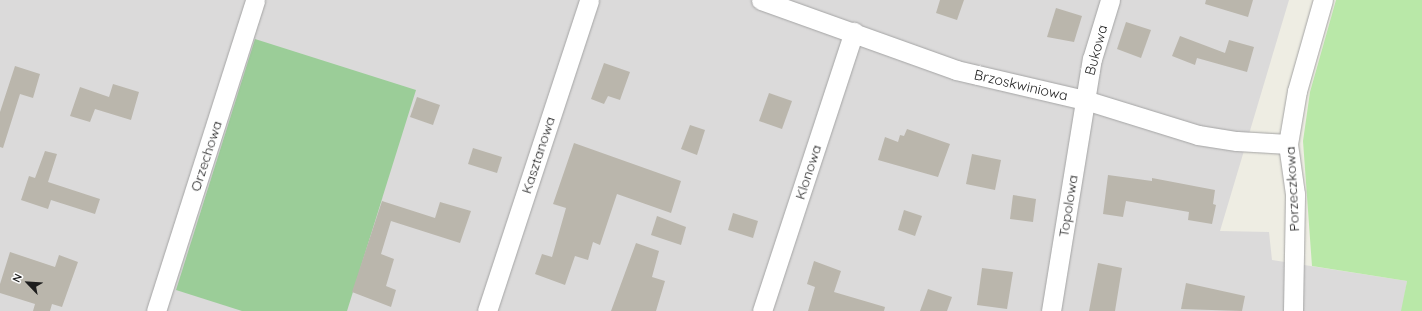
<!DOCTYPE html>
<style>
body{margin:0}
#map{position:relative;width:1422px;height:311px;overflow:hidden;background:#eeede3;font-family:Quicksand,sans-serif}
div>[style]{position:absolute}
.residential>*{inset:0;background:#dbdada}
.grass>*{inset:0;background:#b9e8a8}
.forest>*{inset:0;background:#9bcd98}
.building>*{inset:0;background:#bab6ac}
.roads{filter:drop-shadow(0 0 1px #a4a4a4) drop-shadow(0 0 1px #a4a4a4)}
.street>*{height:19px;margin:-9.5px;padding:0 9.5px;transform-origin:9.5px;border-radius:9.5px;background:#fff}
span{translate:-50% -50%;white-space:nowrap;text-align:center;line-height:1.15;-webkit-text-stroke:3.5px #fff;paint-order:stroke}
.street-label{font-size:14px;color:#1d1d1d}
.north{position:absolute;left:8px;top:263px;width:40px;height:40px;-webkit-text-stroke:3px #fff;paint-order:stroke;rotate:295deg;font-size:11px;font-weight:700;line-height:16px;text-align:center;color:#1d1d1d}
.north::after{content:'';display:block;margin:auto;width:14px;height:18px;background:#1d1d1d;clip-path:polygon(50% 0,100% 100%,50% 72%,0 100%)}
</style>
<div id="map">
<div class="residential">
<i style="clip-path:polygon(0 0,1289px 0,1220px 231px,1269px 232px,1272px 260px,1407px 281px,1402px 311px,0 311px)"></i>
</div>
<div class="grass">
<i style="clip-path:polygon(1336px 0,1422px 0,1422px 311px,1401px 311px,1407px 281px,1312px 266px,1303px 141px,1310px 92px)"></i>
</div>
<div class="forest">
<i style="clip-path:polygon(255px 39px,416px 90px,347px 311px,242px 311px,176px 290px)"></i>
</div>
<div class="building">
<i style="clip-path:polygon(940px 0,964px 0,957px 20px,936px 13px)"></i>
<i style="clip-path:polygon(1206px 0,1253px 0,1248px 17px,1205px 4px)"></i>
<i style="clip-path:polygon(1056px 8px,1082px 16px,1074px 42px,1047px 37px)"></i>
<i style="clip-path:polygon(1126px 22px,1151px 30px,1141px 58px,1117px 49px)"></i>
<i style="clip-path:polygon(1180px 36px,1225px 53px,1229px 40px,1254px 47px,1247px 72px,1197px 58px,1195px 65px,1172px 56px)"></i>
<i style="clip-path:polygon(604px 63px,630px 72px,620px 100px,608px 96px,604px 104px,591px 99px)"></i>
<i style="clip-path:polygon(15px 66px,40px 74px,33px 98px,20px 94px,3px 148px,0 147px,0 112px)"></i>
<i style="clip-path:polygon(113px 84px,139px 92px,131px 120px,95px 109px,90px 122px,70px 116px,80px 87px,109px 97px)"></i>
<i style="clip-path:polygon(769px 93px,792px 101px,782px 129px,759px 121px)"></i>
<i style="clip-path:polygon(417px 97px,440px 105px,433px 125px,410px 117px)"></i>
<i style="clip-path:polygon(690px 125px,705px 130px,697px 155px,681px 149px)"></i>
<i style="clip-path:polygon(907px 129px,950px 144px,938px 177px,878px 160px,885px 137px,898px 142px,900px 135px,904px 136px)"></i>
<i style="clip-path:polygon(574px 143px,681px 181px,671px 213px,617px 194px,600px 245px,593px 242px,588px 260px,575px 256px,565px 285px,535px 274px,542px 254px,552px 257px,566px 208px,553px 204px)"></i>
<i style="clip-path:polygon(473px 148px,502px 157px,497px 173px,468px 164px)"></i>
<i style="clip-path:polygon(45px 151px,57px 154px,48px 182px,100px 199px,95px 214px,51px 200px,48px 209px,21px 200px,29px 176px,35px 178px)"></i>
<i style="clip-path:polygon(972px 154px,1001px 160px,995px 190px,966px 184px)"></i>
<i style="clip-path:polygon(1108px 175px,1152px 181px,1152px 178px,1215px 190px,1213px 204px,1216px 205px,1212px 224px,1188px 220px,1189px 212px,1126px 201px,1123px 217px,1103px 214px)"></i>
<i style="clip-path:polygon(1013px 195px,1036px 199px,1033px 222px,1010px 219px)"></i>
<i style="clip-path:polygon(382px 201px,435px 218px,440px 202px,471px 211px,460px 243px,391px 221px,381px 254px,394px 259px,386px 286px,396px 290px,391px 307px,352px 292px)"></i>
<i style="clip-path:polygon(904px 210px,922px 216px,915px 236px,898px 230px)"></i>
<i style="clip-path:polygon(733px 213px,758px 221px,753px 238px,728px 230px)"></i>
<i style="clip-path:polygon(657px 216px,686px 227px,681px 245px,651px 235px)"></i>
<i style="clip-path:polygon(636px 243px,659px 251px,652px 277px,665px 281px,656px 311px,611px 311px)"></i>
<i style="clip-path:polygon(10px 252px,55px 267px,59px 255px,78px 262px,62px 307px,52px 304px,50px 311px,33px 311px,35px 304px,0 293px,0 284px)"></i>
<i style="clip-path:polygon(814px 261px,841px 271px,834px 292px,885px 307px,884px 311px,808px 311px,815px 287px,807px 284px)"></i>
<i style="clip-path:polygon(1098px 263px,1122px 268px,1115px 311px,1089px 311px)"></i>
<i style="clip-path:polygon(982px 268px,1013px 272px,1007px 309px,977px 305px)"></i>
<i style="clip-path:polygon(1186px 283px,1245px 296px,1242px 311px,1181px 309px)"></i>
<i style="clip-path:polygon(928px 289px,952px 297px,947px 311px,920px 311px)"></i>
</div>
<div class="roads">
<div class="street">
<i style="left:761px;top:0;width:207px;rotate:19.7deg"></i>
<i style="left:956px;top:70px;width:132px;rotate:13.1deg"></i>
<i style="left:1085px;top:100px;width:118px;rotate:17.2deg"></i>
<i style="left:1198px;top:135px;width:39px;rotate:9deg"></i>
<i style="left:1237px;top:141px;width:51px;rotate:3.4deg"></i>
<i style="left:156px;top:311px;width:326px;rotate:-72.3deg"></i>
<i style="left:487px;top:311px;width:327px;rotate:-71.8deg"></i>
<i style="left:762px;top:311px;width:294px;rotate:-71.8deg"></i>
<i style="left:1051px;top:311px;width:255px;rotate:-80.8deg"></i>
<i style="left:1092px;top:59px;width:62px;rotate:-73deg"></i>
<i style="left:1293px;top:311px;width:117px;rotate:-89deg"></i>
<i style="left:1295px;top:194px;width:50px;rotate:-98deg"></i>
<i style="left:1288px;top:144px;width:54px;rotate:-80.4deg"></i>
<i style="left:1297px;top:91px;width:95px;rotate:-74.1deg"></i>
</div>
</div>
<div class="street-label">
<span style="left:1096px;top:50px;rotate:-75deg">Bukowa</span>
<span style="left:1021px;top:85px;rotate:13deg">Brzoskwiniowa</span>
<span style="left:538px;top:155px;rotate:-72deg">Kasztanowa</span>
<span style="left:206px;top:156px;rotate:-72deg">Orzechowa</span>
<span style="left:808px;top:172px;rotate:-72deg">Klonowa</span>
<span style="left:1292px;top:189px;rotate:-93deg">Porzeczkowa</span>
<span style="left:1068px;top:206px;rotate:-81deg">Topolowa</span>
</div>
<div class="north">N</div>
</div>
